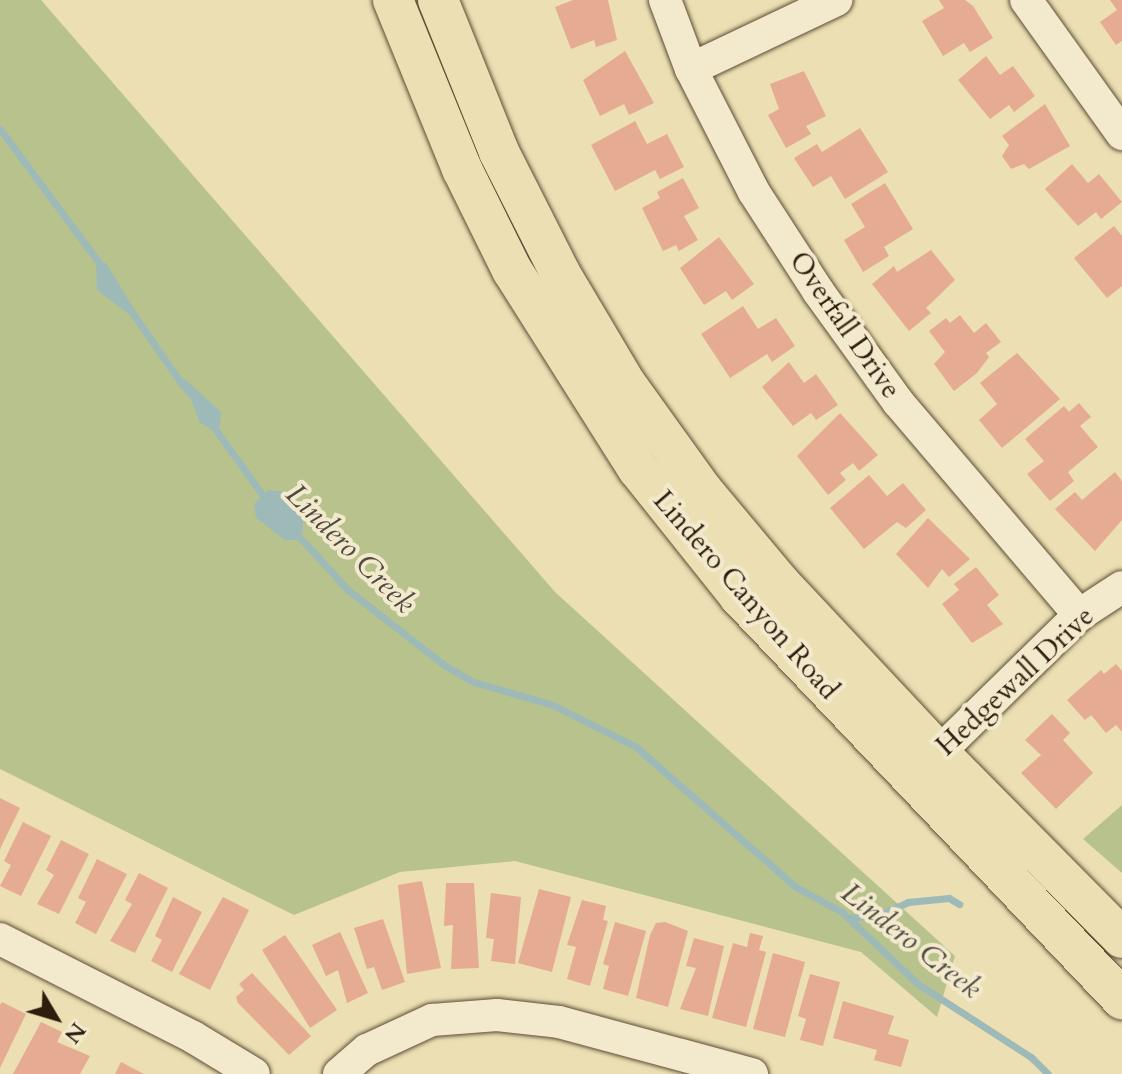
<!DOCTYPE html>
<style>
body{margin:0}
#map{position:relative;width:1122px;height:1074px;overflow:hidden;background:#ecdfb3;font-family:Cardo,serif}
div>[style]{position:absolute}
.green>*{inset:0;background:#b8c28c}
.water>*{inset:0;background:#9ebab8}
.stream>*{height:7px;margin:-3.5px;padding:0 3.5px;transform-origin:3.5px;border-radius:3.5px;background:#9ebab8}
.building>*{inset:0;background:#e6ab93}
.roads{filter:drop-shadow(0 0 2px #5e4d36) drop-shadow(0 0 2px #5e4d36)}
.minor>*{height:32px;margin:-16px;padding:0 16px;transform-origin:16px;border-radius:16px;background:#f3eace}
.major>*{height:40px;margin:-20px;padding:0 20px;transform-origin:20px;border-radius:20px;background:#ecdfb3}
span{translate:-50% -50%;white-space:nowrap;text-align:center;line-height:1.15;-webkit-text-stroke:8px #f3eace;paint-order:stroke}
.street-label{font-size:28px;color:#2e1c0d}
.water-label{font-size:30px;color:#504b40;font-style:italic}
.north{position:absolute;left:16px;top:978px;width:80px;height:80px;-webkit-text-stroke:6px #f3eace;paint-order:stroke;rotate:128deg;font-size:22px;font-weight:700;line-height:32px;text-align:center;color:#2e1c0d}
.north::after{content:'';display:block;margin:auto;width:28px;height:36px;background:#2e1c0d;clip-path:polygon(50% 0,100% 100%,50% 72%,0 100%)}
</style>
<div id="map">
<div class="green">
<i style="clip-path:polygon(0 0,41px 0,555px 592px,955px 956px,937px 1017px,861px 952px,515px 861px,400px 872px,294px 915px,0 769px)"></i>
<i style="clip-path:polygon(1122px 805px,1122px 873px,1083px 839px)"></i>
</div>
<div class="water">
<i style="clip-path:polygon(106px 263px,133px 307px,131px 316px,97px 290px,96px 264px)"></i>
<i style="clip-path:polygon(185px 379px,221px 412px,220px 426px,211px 429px,200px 423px,191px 400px,176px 382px)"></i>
<i style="clip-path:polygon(268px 490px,288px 492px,303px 514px,303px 531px,297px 540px,285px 540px,256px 518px,254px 504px)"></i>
</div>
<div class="stream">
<i style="left:0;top:129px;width:177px;rotate:53.5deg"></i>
<i style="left:127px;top:305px;width:98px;rotate:55.3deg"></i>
<i style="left:210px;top:422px;width:96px;rotate:54.3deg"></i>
<i style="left:293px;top:530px;width:81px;rotate:47.5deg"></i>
<i style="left:348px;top:590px;width:122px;rotate:38deg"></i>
<i style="left:444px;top:665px;width:34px;rotate:30deg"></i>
<i style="left:474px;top:682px;width:82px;rotate:16.2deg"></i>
<i style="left:553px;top:705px;width:93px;rotate:26.8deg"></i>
<i style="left:636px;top:747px;width:213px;rotate:41.2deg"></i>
<i style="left:796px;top:887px;width:52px;rotate:28.5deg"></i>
<i style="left:842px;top:912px;width:105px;rotate:43.5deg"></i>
<i style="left:918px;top:984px;width:135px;rotate:32.9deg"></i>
<i style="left:1031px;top:1057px;width:24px;rotate:45deg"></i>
<i style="left:848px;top:918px;width:31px;rotate:-6deg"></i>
<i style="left:879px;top:915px;width:32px;rotate:-24deg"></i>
<i style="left:908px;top:902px;width:41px;rotate:-5.6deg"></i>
<i style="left:949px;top:898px;width:12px;rotate:31deg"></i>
</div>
<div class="building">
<i style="clip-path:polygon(573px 0,608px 0,617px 40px,596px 47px,594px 40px,571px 49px,555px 7px)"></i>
<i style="clip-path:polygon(939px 0,965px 0,973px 6px,993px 38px,970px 52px,964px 43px,943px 56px,922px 21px,944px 8px)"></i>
<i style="clip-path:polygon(1110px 0,1122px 0,1122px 41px,1116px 45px,1100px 22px,1117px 10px)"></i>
<i style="clip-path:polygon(625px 51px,654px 103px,629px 115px,624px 104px,600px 116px,583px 80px)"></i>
<i style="clip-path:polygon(986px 56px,1000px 75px,1013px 66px,1035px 96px,1014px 112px,1009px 105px,990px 119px,958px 80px)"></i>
<i style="clip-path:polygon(804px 71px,826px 116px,806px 126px,811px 134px,786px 148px,768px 115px,779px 109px,770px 84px)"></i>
<i style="clip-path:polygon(1045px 104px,1070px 146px,1029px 169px,1024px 164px,1011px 169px,1002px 156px,1009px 145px,1002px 136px)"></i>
<i style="clip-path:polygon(635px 121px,647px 144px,667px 134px,684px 167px,660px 179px,655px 170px,615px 191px,591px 145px)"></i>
<i style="clip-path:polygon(860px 128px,888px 172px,845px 199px,831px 176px,813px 187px,794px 158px,817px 144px,822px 152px)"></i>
<i style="clip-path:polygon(1072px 164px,1088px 183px,1099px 174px,1122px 202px,1101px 219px,1096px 212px,1078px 226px,1045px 189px)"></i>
<i style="clip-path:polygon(683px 178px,699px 208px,684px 216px,698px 240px,679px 251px,676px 245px,663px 251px,642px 208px,660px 198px,657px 192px)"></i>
<i style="clip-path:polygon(885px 183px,913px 229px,884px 247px,889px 256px,863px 272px,844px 240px,865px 227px,851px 204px)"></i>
<i style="clip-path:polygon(1114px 226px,1122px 236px,1122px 286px,1107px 298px,1074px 258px)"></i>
<i style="clip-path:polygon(719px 237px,754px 284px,732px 300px,726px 291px,704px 305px,680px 268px)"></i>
<i style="clip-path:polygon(931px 250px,955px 280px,926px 308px,931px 313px,909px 331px,872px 284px,894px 266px,897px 272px)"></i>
<i style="clip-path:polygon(743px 306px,758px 329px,776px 318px,795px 346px,772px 362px,767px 354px,730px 378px,701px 334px)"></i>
<i style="clip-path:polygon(960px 315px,974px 333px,986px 323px,1001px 342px,986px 353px,989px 357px,977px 373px,954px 391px,934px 364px,945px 352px,929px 331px,946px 318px,950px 323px)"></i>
<i style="clip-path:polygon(1017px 353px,1060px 399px,1002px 448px,979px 420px,997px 404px,980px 383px)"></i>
<i style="clip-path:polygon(789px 362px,804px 383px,816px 374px,838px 405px,816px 420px,811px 413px,793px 426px,762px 387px)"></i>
<i style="clip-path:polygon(1079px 403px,1091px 417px,1080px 426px,1098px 447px,1068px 472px,1074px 481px,1050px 501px,1027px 474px,1044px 461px,1025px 439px,1064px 406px,1069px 412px)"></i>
<i style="clip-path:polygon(840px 413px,878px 455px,859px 471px,853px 463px,840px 473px,846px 480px,828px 495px,797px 456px)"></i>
<i style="clip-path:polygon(1115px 472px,1122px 481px,1122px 520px,1095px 551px,1055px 509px,1075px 492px,1082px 500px)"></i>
<i style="clip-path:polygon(869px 475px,887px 496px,903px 483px,926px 510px,906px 528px,897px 522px,864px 549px,830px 508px)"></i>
<i style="clip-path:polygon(928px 518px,970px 559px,949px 577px,942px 569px,928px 588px,896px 554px)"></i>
<i style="clip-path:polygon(976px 567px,999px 595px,987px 605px,1003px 624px,972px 643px,942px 604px,959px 590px,954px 584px)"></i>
<i style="clip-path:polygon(1116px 664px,1122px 671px,1122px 732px,1116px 725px,1106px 733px,1091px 715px,1085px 720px,1067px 700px,1101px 670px,1104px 674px)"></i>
<i style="clip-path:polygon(1052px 714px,1070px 733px,1063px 740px,1093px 773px,1056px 809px,1021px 773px,1041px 755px,1025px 740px)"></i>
<i style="clip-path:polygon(0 798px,20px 808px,0 849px)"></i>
<i style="clip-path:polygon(23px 822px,51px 836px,21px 896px,0 886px,11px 865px,4px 861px)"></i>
<i style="clip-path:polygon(61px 840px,89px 854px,59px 914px,37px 904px,54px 875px,46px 870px)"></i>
<i style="clip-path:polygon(97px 859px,127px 874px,96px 934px,75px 923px,86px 902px,78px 898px)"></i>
<i style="clip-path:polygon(139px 873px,168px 888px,135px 953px,110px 941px,132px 904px,125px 900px)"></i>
<i style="clip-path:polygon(422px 881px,441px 968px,407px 974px,398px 885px)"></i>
<i style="clip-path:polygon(446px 883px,474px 883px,479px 968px,451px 969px,453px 925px,444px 926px)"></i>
<i style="clip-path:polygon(539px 889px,571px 897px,552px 972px,518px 963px)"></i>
<i style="clip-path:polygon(491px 893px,521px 897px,515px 964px,491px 961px,494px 939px,486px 938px)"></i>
<i style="clip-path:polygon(173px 897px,202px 912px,172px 972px,151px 961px,162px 940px,155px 936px)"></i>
<i style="clip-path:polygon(223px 897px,249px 910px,210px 990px,179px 974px)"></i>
<i style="clip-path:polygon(582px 900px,606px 906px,603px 920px,608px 921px,590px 986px,567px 979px,576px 947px,567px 945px)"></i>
<i style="clip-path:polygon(383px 919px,405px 982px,382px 990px,374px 967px,367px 969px,354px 928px)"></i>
<i style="clip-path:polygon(615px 922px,646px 931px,628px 996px,603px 989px,609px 966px,603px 964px)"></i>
<i style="clip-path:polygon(665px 922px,688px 931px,668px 1007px,636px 998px,650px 935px,656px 923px)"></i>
<i style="clip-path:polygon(340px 932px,368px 993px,347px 1003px,338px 970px,326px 976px,312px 945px)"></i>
<i style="clip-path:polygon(750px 933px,763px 936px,759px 950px,766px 952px,746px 1027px,712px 1018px,733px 943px,747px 947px)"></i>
<i style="clip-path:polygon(285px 935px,337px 1010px,310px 1028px,262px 950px)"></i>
<i style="clip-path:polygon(694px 938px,724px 946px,708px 1016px,680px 1009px,696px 968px,686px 966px)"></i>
<i style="clip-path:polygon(773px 953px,805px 962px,785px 1037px,753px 1029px)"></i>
<i style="clip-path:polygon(252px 973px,311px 1036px,289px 1055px,238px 1003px,236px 997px,244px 990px,239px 984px)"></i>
<i style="clip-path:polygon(810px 974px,840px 982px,823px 1046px,800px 1040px,806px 1019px,798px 1016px)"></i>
<i style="clip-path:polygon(843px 1001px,894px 1016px,888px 1034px,909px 1040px,901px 1067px,874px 1060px,877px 1050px,833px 1038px)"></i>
<i style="clip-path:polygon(2px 1002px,26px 1014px,0 1068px,0 1005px)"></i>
<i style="clip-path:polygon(41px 1022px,62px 1032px,57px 1042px,90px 1056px,80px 1074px,13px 1074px)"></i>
<i style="clip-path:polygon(121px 1062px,144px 1074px,115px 1074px)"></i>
</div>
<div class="roads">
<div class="minor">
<i style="left:665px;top:0;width:74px;rotate:69.4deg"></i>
<i style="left:691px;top:69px;width:138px;rotate:62.9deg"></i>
<i style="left:754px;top:192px;width:118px;rotate:57.1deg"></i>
<i style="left:818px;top:291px;width:137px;rotate:54.2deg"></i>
<i style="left:898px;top:402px;width:280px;rotate:49.6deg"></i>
<i style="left:1026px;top:0;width:165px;rotate:54.4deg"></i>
<i style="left:691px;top:69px;width:161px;rotate:-25.4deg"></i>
<i style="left:924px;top:767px;width:217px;rotate:-44.4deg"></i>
<i style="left:1079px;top:615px;width:51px;rotate:-33.1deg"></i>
<i style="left:0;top:939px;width:216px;rotate:26.9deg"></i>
<i style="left:193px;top:1037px;width:71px;rotate:31.2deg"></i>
<i style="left:339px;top:1074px;width:37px;rotate:-41deg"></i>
<i style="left:367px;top:1050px;width:72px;rotate:-24.8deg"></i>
<i style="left:432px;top:1020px;width:65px;rotate:-4.4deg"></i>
<i style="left:497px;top:1015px;width:62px;rotate:6.4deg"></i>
<i style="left:559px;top:1022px;width:200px;rotate:15.1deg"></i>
</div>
<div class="major">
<i style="left:393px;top:0;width:183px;rotate:67.8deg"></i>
<i style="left:462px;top:169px;width:113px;rotate:63.7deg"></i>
<i style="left:512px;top:270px;width:236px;rotate:57.7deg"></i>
<i style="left:638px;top:469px;width:164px;rotate:51.4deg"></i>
<i style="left:740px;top:597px;width:555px;rotate:46.46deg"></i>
<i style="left:438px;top:0;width:164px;rotate:68.1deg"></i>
<i style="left:499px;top:152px;width:136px;rotate:63.2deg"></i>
<i style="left:560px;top:273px;width:129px;rotate:59.3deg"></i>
<i style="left:626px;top:384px;width:132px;rotate:54.3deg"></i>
<i style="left:703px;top:491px;width:120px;rotate:50.1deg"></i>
<i style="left:780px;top:583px;width:233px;rotate:46.9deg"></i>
<i style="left:939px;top:753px;width:260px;rotate:45.3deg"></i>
</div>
</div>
<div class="street-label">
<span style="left:845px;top:325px;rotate:55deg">Overfall Drive</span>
<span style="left:746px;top:595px;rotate:49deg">Lindero Canyon Road</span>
<span style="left:1015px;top:681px;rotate:-43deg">Hedgewall Drive</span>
</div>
<div class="water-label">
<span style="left:350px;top:549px;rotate:45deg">Lindero Creek</span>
<span style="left:911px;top:941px;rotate:38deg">Lindero Creek</span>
</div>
<div class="north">N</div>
</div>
